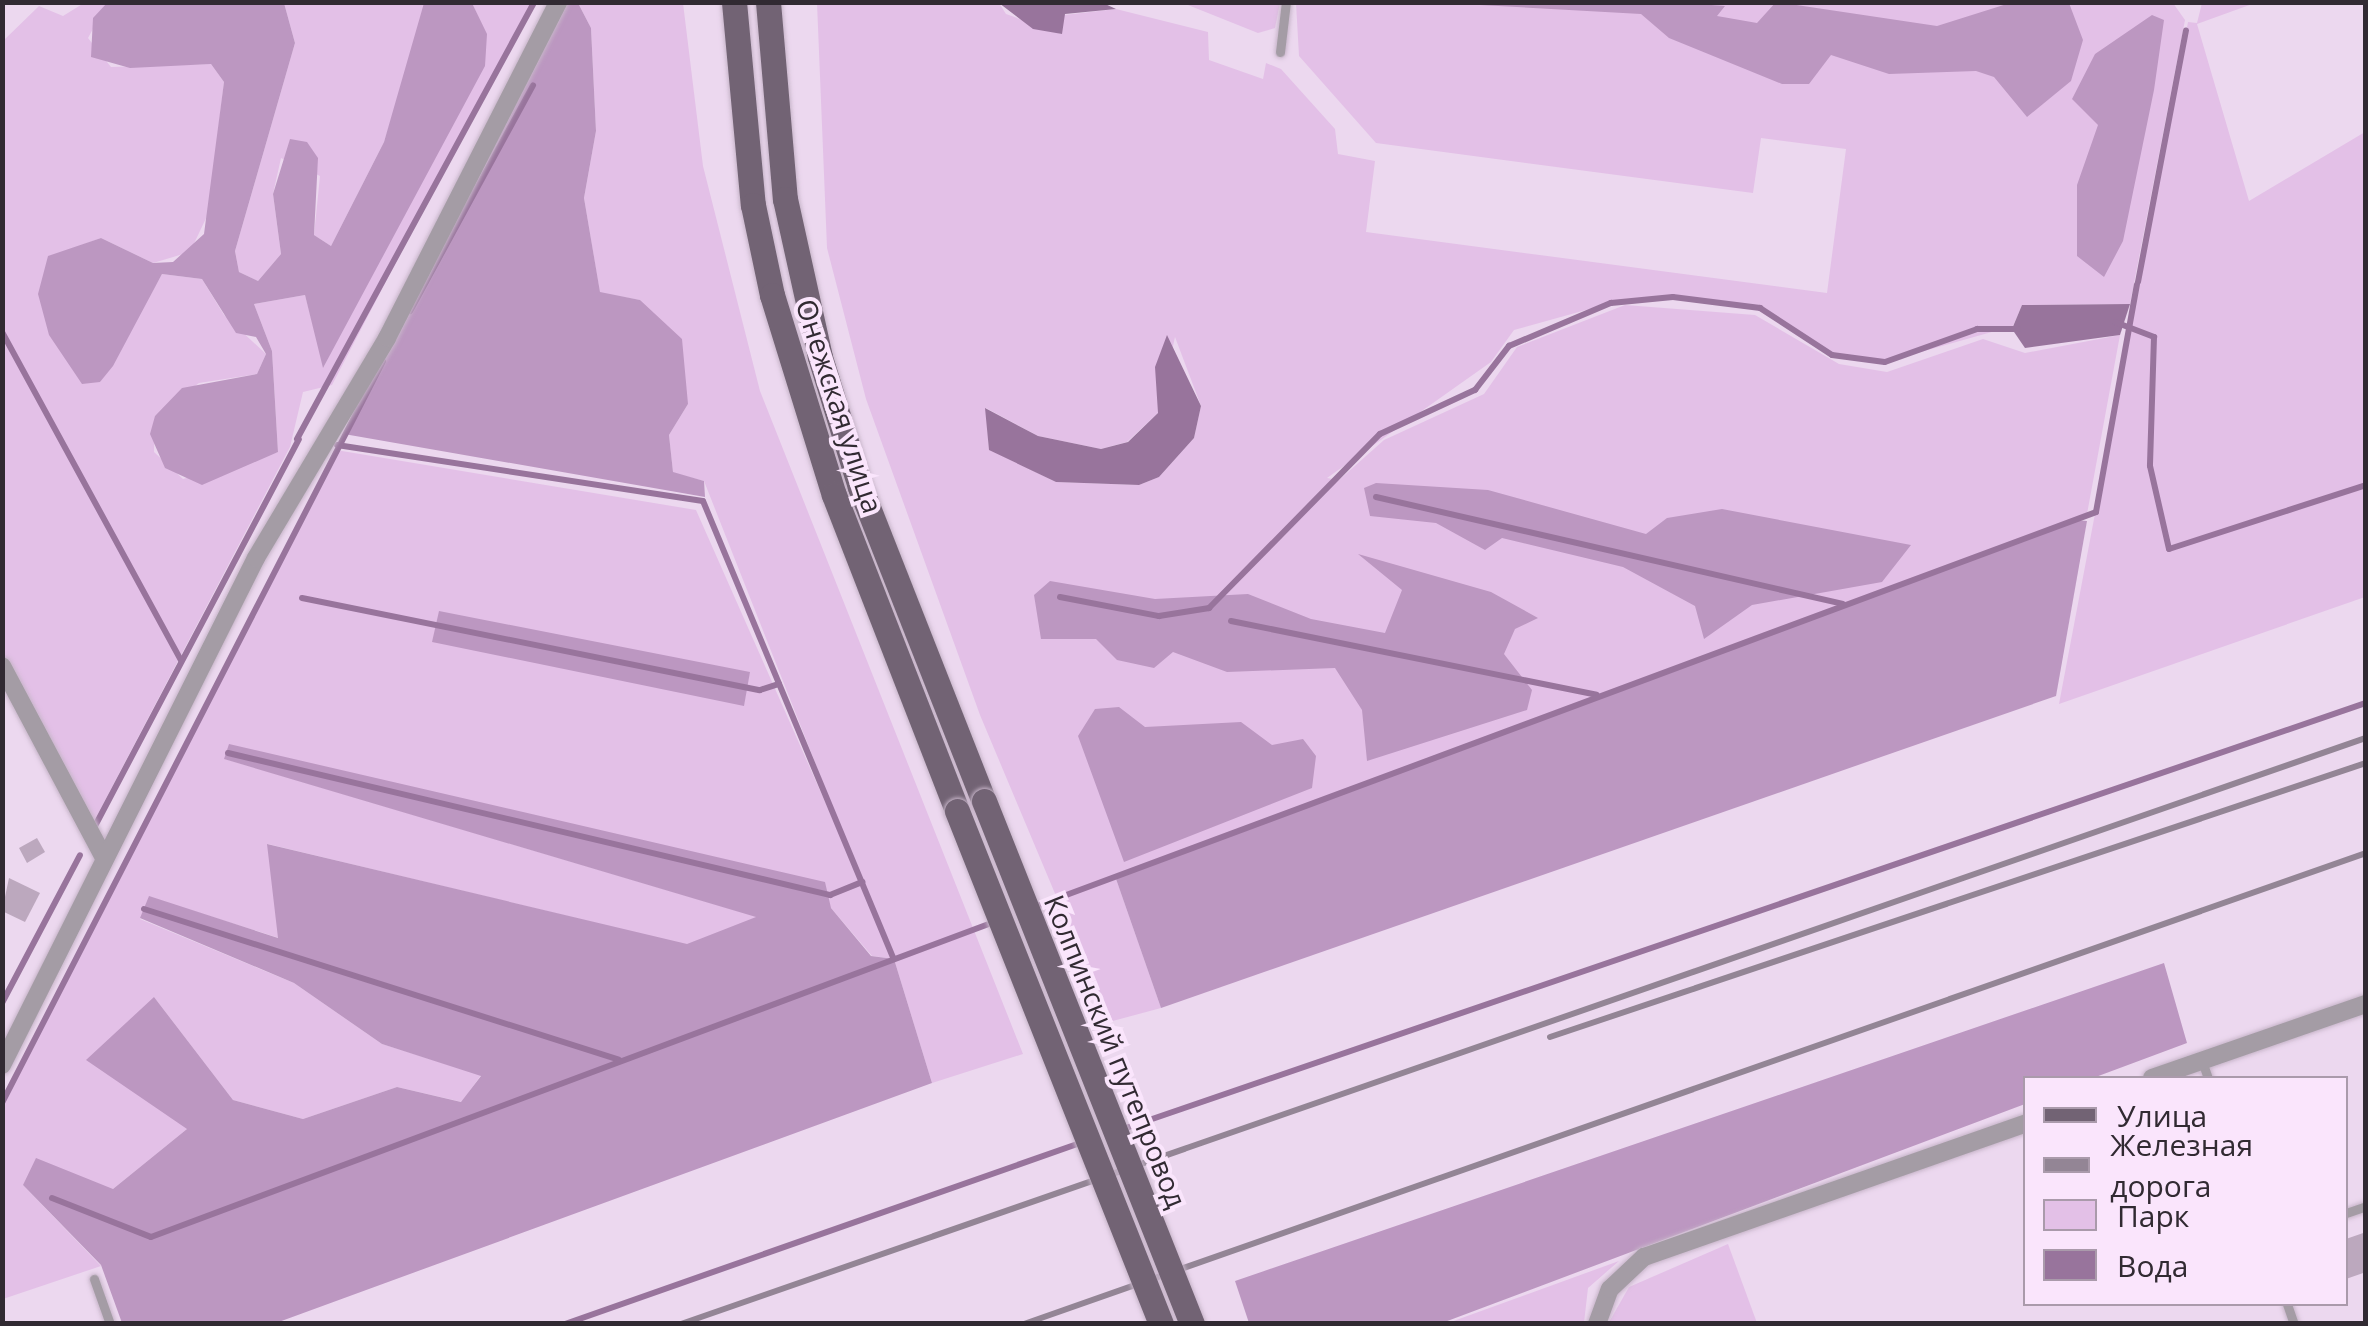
<!DOCTYPE html>
<meta charset="utf-8">
<style>
body{margin:0}
#map{position:relative;width:2368px;height:1326px;overflow:hidden;background:#ecd8ef;font-family:"Open Sans",sans-serif}
div>[style]{position:absolute}
.green>*{inset:0;background:#e3c0e7}
.forest>*{inset:0;background:#bc97c1}
.water>*{inset:0;background:#98749c}
.stream>*{height:6px;margin:-3px;padding:0 3px;transform-origin:3px;border-radius:3px;background:#98749c}
.building>*{inset:0;background:#bca8be}
.roads{filter:drop-shadow(0 0 2px #c7b5c9) drop-shadow(0 0 2px #c7b5c9)}
.lane>*{height:9px;margin:-4.5px;padding:0 4.5px;transform-origin:4.5px;border-radius:4.5px;background:#a49ca5}
.street>*{height:18px;margin:-9px;padding:0 9px;transform-origin:9px;border-radius:9px;background:#a49ca5}
.primary>*{height:25px;margin:-12.5px;padding:0 12.5px;transform-origin:12.5px;border-radius:12.5px;background:#726374}
.rail>*{height:6px;margin:-3px;padding:0 3px;transform-origin:3px;border-radius:3px;background:#938595}
.bridges{filter:drop-shadow(0 0 2px #c7b5c9) drop-shadow(0 0 2px #c7b5c9)}
.primary-bridge>*{height:25px;margin:-12.5px;padding:0 12.5px;transform-origin:12.5px;border-radius:12.5px;background:#726374}
span{translate:-50% -50%;white-space:nowrap;text-align:center;line-height:1.15;-webkit-text-stroke:8px #fae5fc;paint-order:stroke}
.street-label{font-size:28px;color:#312a32}
.frame{position:absolute;inset:0;border:5px solid #312a32;pointer-events:none}
.legend{position:absolute;left:2023px;top:1076px;width:325px;height:230px;box-sizing:border-box;background:#fae5fc;border:2px solid #aa9aab;margin:0;padding:12px 18px;list-style:none;font-size:30px;color:#312a32}
.legend li{display:flex;align-items:center;gap:20px;height:50px}
.legend b{width:50px;border:2px solid #aa9aab}
</style>
<div id="map">
<div class="green">
<i style="clip-path:polygon(84px 3px,107px 3px,88px 38px,111px 67px,211px 64px,224px 82px,208px 214px,190px 252px,153px 263px,101px 238px,66px 251px,100px 382px,162px 274px,202px 279px,224px 315px,266px 354px,257px 374px,199px 383px,155px 416px,154px 452px,183px 479px,278px 452px,272px 351px,254px 304px,305px 295px,324px 366px,486px 34px,472px 3px,531px 3px,332px 385px,303px 392px,290px 447px,91px 827px,3px 658px,3px 41px,39px 6px,63px 16px)"></i>
<i style="clip-path:polygon(284px 3px,424px 3px,425px 13px,384px 142px,331px 246px,314px 235px,320px 176px,281px 158px,273px 194px,281px 254px,258px 281px,239px 272px,235px 251px,295px 43px)"></i>
<i style="clip-path:polygon(578px 3px,683px 3px,703px 166px,760px 391px,1023px 1054px,932px 1083px,894px 959px,872px 956px,831px 908px,230px 745px,225px 759px,758px 917px,687px 945px,268px 844px,279px 938px,149px 897px,140px 919px,294px 983px,382px 1044px,481px 1075px,462px 1102px,397px 1087px,303px 1119px,233px 1100px,154px 997px,187px 1129px,113px 1189px,23px 1185px,101px 1266px,3px 1299px,3px 1104px,336px 450px,696px 510px,876px 917px,704px 481px,673px 473px,669px 435px,688px 404px,640px 300px,600px 293px,584px 198px,596px 131px,591px 28px)"></i>
<i style="clip-path:polygon(evenodd,817px 3px,999px 3px,1006px 14px,1061px 34px,1064px 15px,1116px 9px,1208px 32px,1209px 60px,1263px 79px,1266px 63px,1281px 69px,1335px 129px,1338px 154px,1375px 161px,1366px 232px,1827px 293px,1846px 149px,1761px 138px,1753px 193px,1376px 143px,1299px 56px,1296px 3px,2173px 3px,2185px 20px,2130px 304px,2022px 305px,2013px 326px,1885px 362px,1832px 355px,1759px 308px,1673px 297px,1611px 303px,1514px 330px,1491px 362px,1327px 478px,1339px 480px,1384px 440px,1484px 394px,1517px 347px,1625px 305px,1755px 315px,1839px 364px,1887px 372px,1983px 339px,2025px 353px,2120px 335px,2087px 514px,1115px 876px,1161px 1008px,1109px 1022px,980px 715px,866px 399px,827px 248px,817px 3px,1175px 337px,1201px 406px,1194px 438px,1159px 477px,1139px 485px,1056px 482px,989px 449px,986px 408px,1038px 436px,1101px 449px,1127px 442px,1158px 413px,1175px 337px)"></i>
<i style="clip-path:polygon(1183px 3px,1280px 3px,1275px 28px,1258px 33px)"></i>
<i style="clip-path:polygon(2202px 3px,2255px 3px,2197px 24px,2249px 201px,2365px 132px,2365px 597px,2059px 704px,2188px 22px,2197px 23px)"></i>
<i style="clip-path:polygon(1728px 1244px,1757px 1323px,1608px 1324px,1629px 1287px)"></i>
<i style="clip-path:polygon(1619px 1261px,1588px 1288px,1584px 1323px,1448px 1323px)"></i>
</div>
<div class="forest">
<i style="clip-path:polygon(1776px 2px,1937px 26px,2010px 3px,2069px 3px,2083px 40px,2071px 81px,2027px 117px,1994px 77px,1976px 71px,1889px 74px,1831px 55px,1809px 84px,1782px 84px,1669px 38px,1641px 14px,1443px 3px,1684px 3px,1725px 6px,1717px 16px,1757px 23px)"></i>
<i style="clip-path:polygon(107px 3px,284px 3px,295px 43px,235px 251px,239px 272px,258px 281px,281px 254px,273px 194px,290px 139px,307px 142px,318px 158px,314px 235px,331px 246px,384px 142px,424px 3px,472px 3px,487px 34px,485px 66px,323px 368px,305px 295px,254px 304px,272px 351px,278px 452px,202px 485px,165px 468px,150px 434px,155px 416px,182px 388px,257px 374px,266px 354px,256px 337px,236px 333px,202px 279px,162px 274px,113px 366px,100px 382px,82px 384px,49px 335px,38px 294px,48px 256px,101px 238px,153px 263px,173px 262px,204px 234px,224px 82px,211px 64px,130px 68px,91px 57px,93px 18px)"></i>
<i style="clip-path:polygon(564px 3px,578px 3px,591px 28px,596px 131px,584px 198px,600px 292px,640px 300px,682px 339px,688px 404px,669px 435px,673px 472px,704px 481px,705px 497px,344px 434px)"></i>
<i style="clip-path:polygon(2152px 15px,2164px 20px,2154px 90px,2123px 241px,2104px 277px,2077px 256px,2077px 185px,2098px 125px,2072px 99px,2095px 54px)"></i>
<i style="clip-path:polygon(1376px 483px,1488px 490px,1646px 534px,1667px 518px,1722px 509px,1911px 545px,1882px 582px,1752px 605px,1704px 639px,1695px 606px,1623px 567px,1502px 538px,1485px 550px,1436px 523px,1370px 516px,1364px 488px)"></i>
<i style="clip-path:polygon(2076px 520px,2087px 521px,2056px 696px,1161px 1008px,1115px 876px)"></i>
<i style="clip-path:polygon(1358px 554px,1491px 592px,1538px 618px,1515px 629px,1504px 654px,1532px 690px,1527px 710px,1367px 761px,1362px 710px,1335px 668px,1227px 672px,1173px 652px,1154px 668px,1117px 660px,1096px 639px,1041px 639px,1034px 595px,1050px 581px,1155px 599px,1248px 594px,1311px 619px,1385px 633px,1402px 590px)"></i>
<i style="clip-path:polygon(439px 611px,750px 672px,744px 706px,432px 642px)"></i>
<i style="clip-path:polygon(1119px 707px,1145px 727px,1241px 722px,1272px 745px,1303px 739px,1316px 756px,1312px 788px,1124px 862px,1078px 736px,1095px 709px)"></i>
<i style="clip-path:polygon(229px 744px,825px 882px,831px 908px,871px 956px,894px 959px,932px 1083px,276px 1323px,122px 1323px,101px 1265px,23px 1185px,36px 1158px,113px 1189px,187px 1129px,86px 1060px,154px 997px,233px 1100px,303px 1119px,397px 1087px,461px 1102px,481px 1076px,382px 1044px,294px 983px,140px 918px,149px 896px,278px 938px,267px 844px,687px 944px,756px 917px,224px 759px)"></i>
<i style="clip-path:polygon(2164px 963px,2187px 1043px,2093px 1078px,2026px 1078px,2025px 1104px,1442px 1323px,1249px 1323px,1235px 1281px)"></i>
</div>
<div class="water">
<i style="clip-path:polygon(1103px 3px,1116px 9px,1065px 14px,1062px 34px,1033px 29px,999px 3px)"></i>
<i style="clip-path:polygon(2130px 304px,2120px 335px,2025px 348px,2012px 329px,2022px 305px)"></i>
<i style="clip-path:polygon(1167px 335px,1201px 406px,1194px 438px,1159px 477px,1139px 485px,1056px 482px,989px 450px,985px 408px,1038px 436px,1101px 449px,1128px 442px,1158px 413px,1155px 367px)"></i>
</div>
<div class="stream">
<i style="left:2138px;top:282px;width:256px;rotate:-79.2deg"></i>
<i style="left:410px;top:311px;width:257px;rotate:-61.4deg"></i>
<i style="left:2115px;top:322px;width:42px;rotate:21deg"></i>
<i style="left:2154px;top:337px;width:129px;rotate:91.8deg"></i>
<i style="left:2150px;top:466px;width:85px;rotate:77.1deg"></i>
<i style="left:2169px;top:549px;width:207px;rotate:-18deg"></i>
<i style="left:2px;top:332px;width:374px;rotate:61.4deg"></i>
<i style="left:297px;top:439px;width:497px;rotate:-61.5deg"></i>
<i style="left:337px;top:445px;width:370px;rotate:8.7deg"></i>
<i style="left:703px;top:501px;width:496px;rotate:67.4deg"></i>
<i style="left:1376px;top:497px;width:479px;rotate:12.9deg"></i>
<i style="left:1060px;top:597px;width:101px;rotate:10.9deg"></i>
<i style="left:1159px;top:616px;width:51px;rotate:-9.1deg"></i>
<i style="left:1209px;top:608px;width:244px;rotate:-45.5deg"></i>
<i style="left:1380px;top:434px;width:105px;rotate:-24.9deg"></i>
<i style="left:1475px;top:390px;width:56px;rotate:-52.3deg"></i>
<i style="left:1509px;top:346px;width:111px;rotate:-22.9deg"></i>
<i style="left:1611px;top:303px;width:62px;rotate:-5.5deg"></i>
<i style="left:1673px;top:297px;width:88px;rotate:7.2deg"></i>
<i style="left:1760px;top:308px;width:86px;rotate:33.1deg"></i>
<i style="left:1832px;top:355px;width:53px;rotate:7.5deg"></i>
<i style="left:1885px;top:362px;width:98px;rotate:-19.7deg"></i>
<i style="left:1977px;top:329px;width:41px"></i>
<i style="left:302px;top:598px;width:467px;rotate:11.4deg"></i>
<i style="left:760px;top:690px;width:20px;rotate:-18deg"></i>
<i style="left:1231px;top:621px;width:373px;rotate:11.4deg"></i>
<i style="left:228px;top:753px;width:619px;rotate:13.27deg"></i>
<i style="left:830px;top:895px;width:35px;rotate:-22deg"></i>
<i style="left:95px;top:826px;width:437px;rotate:-62.2deg"></i>
<i style="left:1034px;top:907px;width:1133px;rotate:-20.4deg"></i>
<i style="left:2096px;top:512px;width:231px;rotate:-79.8deg"></i>
<i style="left:144px;top:909px;width:498px;rotate:17.6deg"></i>
<i style="left:2px;top:1003px;width:167px;rotate:-62.2deg"></i>
<i style="left:2px;top:1103px;width:834px;rotate:-62.82deg"></i>
<i style="left:1123px;top:1129px;width:1314px;rotate:-18.92deg"></i>
<i style="left:52px;top:1198px;width:106px;rotate:21.5deg"></i>
<i style="left:151px;top:1237px;width:900px;rotate:-20.49deg"></i>
<i style="left:565px;top:1324px;width:549px;rotate:-19.36deg"></i>
</div>
<div class="building">
<i style="clip-path:polygon(37px 838px,45px 852px,27px 863px,19px 848px)"></i>
<i style="clip-path:polygon(9px 878px,40px 893px,25px 922px,2px 911px)"></i>
<i style="clip-path:polygon(2366px 1232px,2366px 1272px,2346px 1279px,2346px 1239px)"></i>
</div>
<div class="roads">
<div class="lane">
<i style="left:1280px;top:52px;width:50px;rotate:-83.2deg"></i>
<i style="left:2202px;top:1061px;width:18px;rotate:71deg"></i>
<i style="left:2346px;top:1213px;width:21px;rotate:-19deg"></i>
<i style="left:94px;top:1279px;width:48px;rotate:70.4deg"></i>
<i style="left:2287px;top:1304px;width:21px;rotate:71deg"></i>
</div>
<div class="street">
<i style="left:2px;top:666px;width:217px;rotate:62deg"></i>
<i style="left:2px;top:1065px;width:567px;rotate:-63.39deg"></i>
<i style="left:256px;top:558px;width:256px;rotate:-59.2deg"></i>
<i style="left:387px;top:338px;width:377px;rotate:-63deg"></i>
<i style="left:2152px;top:1078px;width:226px;rotate:-19.1deg"></i>
<i style="left:1597px;top:1324px;width:37px;rotate:-70deg"></i>
<i style="left:1610px;top:1289px;width:47px;rotate:-43.3deg"></i>
<i style="left:1644px;top:1257px;width:405px;rotate:-19.3deg"></i>
</div>
<div class="primary">
<i style="left:734px;top:2px;width:204px;rotate:84.7deg"></i>
<i style="left:753px;top:205px;width:92px;rotate:78.1deg"></i>
<i style="left:772px;top:295px;width:209px;rotate:72.8deg"></i>
<i style="left:834px;top:495px;width:339px;rotate:68.7deg"></i>
<i style="left:768px;top:2px;width:198px;rotate:85.1deg"></i>
<i style="left:785px;top:199px;width:162px;rotate:77.5deg"></i>
<i style="left:820px;top:357px;width:136px;rotate:72.9deg"></i>
<i style="left:860px;top:487px;width:338px;rotate:68.5deg"></i>
</div>
</div>
<div class="rail">
<i style="left:1550px;top:1037px;width:861px;rotate:-18.56deg"></i>
<i style="left:681px;top:1324px;width:1784px;rotate:-19.18deg"></i>
<i style="left:1024px;top:1324px;width:1422px;rotate:-19.34deg"></i>
</div>
<div class="bridges">
<div class="primary-bridge">
<i style="left:984px;top:801px;width:563px;rotate:68.31deg"></i>
<i style="left:957px;top:811px;width:552px;rotate:68.31deg"></i>
</div>
</div>
<div class="street-label">
<span style="left:840px;top:406px;rotate:72deg">Онежская улица</span>
<span style="left:1116px;top:1051px;rotate:68deg">Колпинский путепровод</span>
</div>
<div class="frame"></div>
<ul class="legend">
<li><b style="height:12px;background:#726374"></b>Улица</li>
<li><b style="height:12px;background:#938595"></b>Железная дорога</li>
<li><b style="height:28px;background:#e3c0e7"></b>Парк</li>
<li><b style="height:28px;background:#98749c"></b>Вода</li>
</ul>
</div>
